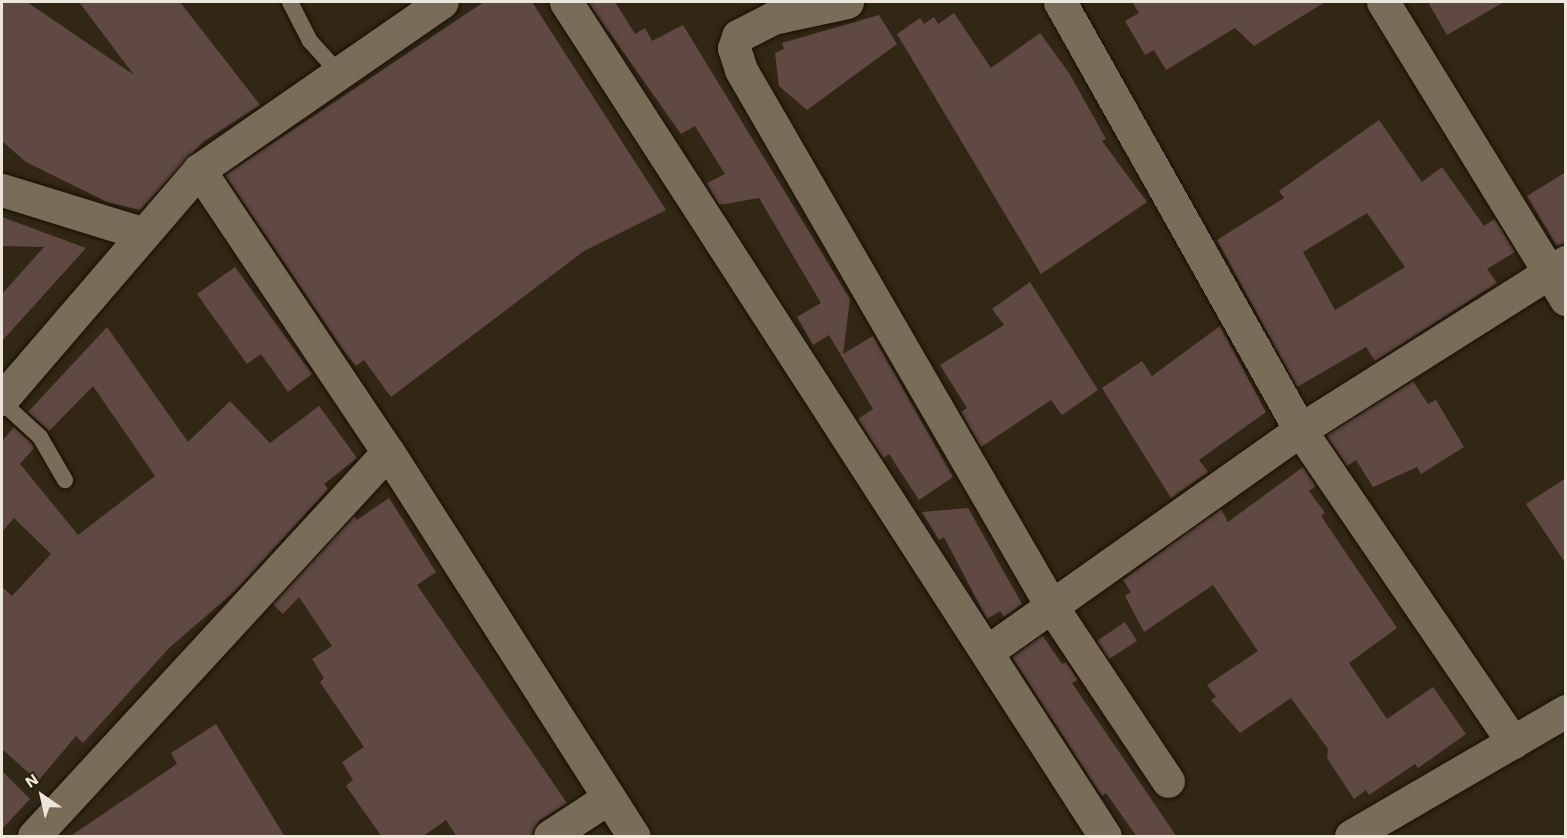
<!DOCTYPE html>
<style>
body{margin:0}
#map{position:relative;width:1567px;height:838px;overflow:hidden;background:#322715;font-family:"Work Sans",sans-serif}
div>[style]{position:absolute}
.building>*{inset:0;background:#604942}
.roads{filter:drop-shadow(0 0 2px #1a1001) drop-shadow(0 0 2px #1a1001)}
.service>*{height:16px;margin:-8px;padding:0 8px;transform-origin:8px;border-radius:8px;background:#796c58}
.minor>*{height:33px;margin:-16.5px;padding:0 16.5px;transform-origin:16.5px;border-radius:16.5px;background:#796c58}
span{translate:-50% -50%;white-space:nowrap;text-align:center;line-height:1.15;-webkit-text-stroke:4.5px #281e0c;paint-order:stroke}
.frame{position:absolute;inset:0;border:3px solid #ede6db;pointer-events:none}
.north{position:absolute;left:12px;top:766px;width:60px;height:60px;-webkit-text-stroke:4px #281e0c;paint-order:stroke;rotate:326deg;font-size:16px;font-weight:700;line-height:24px;text-align:center;color:#ede6db}
.north::after{content:'';display:block;margin:auto;width:21px;height:27px;background:#ede6db;clip-path:polygon(50% 0,100% 100%,50% 72%,0 100%)}
</style>
<div id="map">
<div class="building">
<i style="clip-path:polygon(2px 2px,27px 2px,134px 75px,79px 2px,180px 2px,260px 105px,203px 142px,140px 210px,107px 202px,26px 162px,2px 141px)"></i>
<i style="clip-path:polygon(484px 2px,532px 2px,666px 210px,584px 251px,391px 397px,364px 360px,356px 366px,344px 351px,225px 175px)"></i>
<i style="clip-path:polygon(588px 2px,615px 2px,635px 34px,645px 28px,652px 41px,683px 25px,850px 299px,843px 354px,873px 336px,953px 477px,919px 500px,889px 454px,883px 458px,858px 419px,873px 409px,829px 335px,813px 345px,797px 317px,821px 303px,759px 198px,719px 205px,707px 183px,725px 174px,695px 126px,681px 134px)"></i>
<i style="clip-path:polygon(1132px 2px,1325px 2px,1254px 46px,1235px 28px,1166px 70px,1154px 50px,1145px 55px,1125px 21px,1139px 13px)"></i>
<i style="clip-path:polygon(1428px 2px,1504px 2px,1447px 35px)"></i>
<i style="clip-path:polygon(954px 13px,991px 68px,1040px 33px,1069px 73px,1106px 139px,1102px 141px,1147px 202px,1041px 274px,897px 34px,920px 18px,924px 24px,934px 17px,938px 24px)"></i>
<i style="clip-path:polygon(879px 15px,897px 44px,807px 110px,779px 86px,775px 53px,784px 49px,782px 43px)"></i>
<i style="clip-path:polygon(evenodd,1379px 120px,1422px 182px,1442px 167px,1484px 226px,1495px 219px,1515px 252px,1487px 269px,1497px 283px,1375px 361px,1366px 347px,1297px 387px,1217px 240px,1284px 198px,1279px 191px,1379px 120px,1367px 213px,1405px 267px,1335px 310px,1303px 252px,1367px 213px)"></i>
<i style="clip-path:polygon(1566px 172px,1566px 243px,1557px 246px,1527px 196px)"></i>
<i style="clip-path:polygon(2px 217px,86px 248px,2px 341px,2px 294px,44px 247px,2px 246px)"></i>
<i style="clip-path:polygon(235px 267px,312px 374px,288px 392px,261px 354px,247px 364px,197px 294px)"></i>
<i style="clip-path:polygon(1030px 282px,1098px 390px,1062px 415px,1051px 400px,981px 447px,961px 412px,967px 408px,940px 365px,1004px 325px,992px 309px)"></i>
<i style="clip-path:polygon(1220px 326px,1266px 412px,1199px 460px,1208px 472px,1171px 498px,1102px 388px,1142px 361px,1152px 376px)"></i>
<i style="clip-path:polygon(107px 327px,188px 442px,230px 401px,270px 443px,319px 406px,357px 458px,324px 484px,328px 489px,235px 591px,169px 648px,83px 743px,76px 736px,38px 781px,2px 749px,2px 587px,12px 596px,51px 554px,14px 518px,2px 532px,2px 441px,14px 427px,32px 444px,34px 448px,20px 464px,78px 535px,155px 476px,93px 386px,49px 431px,28px 412px)"></i>
<i style="clip-path:polygon(1413px 381px,1428px 404px,1436px 400px,1464px 447px,1421px 474px,1417px 467px,1373px 487px,1356px 460px,1347px 466px,1326px 435px)"></i>
<i style="clip-path:polygon(1303px 467px,1316px 486px,1309px 491px,1325px 513px,1321px 516px,1397px 628px,1349px 663px,1387px 719px,1433px 687px,1466px 734px,1418px 768px,1415px 764px,1369px 795px,1366px 790px,1354px 799px,1327px 758px,1328px 749px,1291px 698px,1240px 733px,1211px 700px,1216px 697px,1207px 685px,1258px 651px,1213px 585px,1144px 632px,1125px 596px,1131px 592px,1123px 580px,1184px 535px,1221px 509px,1228px 522px)"></i>
<i style="clip-path:polygon(1566px 478px,1566px 564px,1526px 504px)"></i>
<i style="clip-path:polygon(389px 498px,436px 572px,417px 585px,567px 803px,539px 821px,531px 837px,457px 837px,446px 820px,422px 837px,382px 837px,346px 786px,353px 780px,342px 762px,364px 747px,320px 682px,324px 678px,312px 659px,332px 646px,299px 597px,283px 614px,273px 604px,354px 516px,357px 520px)"></i>
<i style="clip-path:polygon(968px 508px,1022px 604px,1004px 617px,1000px 611px,987px 619px,944px 537px,939px 540px,922px 512px)"></i>
<i style="clip-path:polygon(1125px 622px,1137px 641px,1109px 659px,1097px 641px)"></i>
<i style="clip-path:polygon(1042px 635px,1062px 664px,1066px 662px,1078px 680px,1072px 683px,1177px 837px,1137px 837px,1106px 793px,1102px 796px,1012px 657px)"></i>
<i style="clip-path:polygon(216px 724px,285px 837px,69px 837px,177px 764px,171px 753px)"></i>
<i style="clip-path:polygon(2px 771px,30px 799px,2px 829px)"></i>
</div>
<div class="roads">
<div class="service">
<i style="left:290px;top:2px;width:44px;rotate:62.9deg"></i>
<i style="left:310px;top:41px;width:40px;rotate:48deg"></i>
<i style="left:2px;top:402px;width:52px;rotate:42.6deg"></i>
<i style="left:40px;top:437px;width:50px;rotate:59.8deg"></i>
</div>
<div class="minor">
<i style="left:566px;top:2px;width:993px;rotate:57.13deg"></i>
<i style="left:847px;top:2px;width:76px;rotate:167.8deg"></i>
<i style="left:773px;top:18px;width:39px;rotate:153deg"></i>
<i style="left:738px;top:36px;width:13px;rotate:108deg"></i>
<i style="left:734px;top:48px;width:23px;rotate:72deg"></i>
<i style="left:741px;top:70px;width:621px;rotate:59.92deg"></i>
<i style="left:1052px;top:607px;width:209px;rotate:56.3deg"></i>
<i style="left:1060px;top:2px;width:491px;rotate:60.7deg"></i>
<i style="left:1300px;top:430px;width:378px;rotate:55.7deg"></i>
<i style="left:1383px;top:2px;width:349px;rotate:58.4deg"></i>
<i style="left:199px;top:170px;width:339px;rotate:56.2deg"></i>
<i style="left:388px;top:452px;width:456px;rotate:57.4deg"></i>
<i style="left:2px;top:190px;width:145px;rotate:17.2deg"></i>
<i style="left:2px;top:399px;width:302px;rotate:-49.3deg"></i>
<i style="left:199px;top:170px;width:295px;rotate:-34.7deg"></i>
<i style="left:988px;top:651px;width:382px;rotate:-35.3deg"></i>
<i style="left:1300px;top:430px;width:315px;rotate:-32.3deg"></i>
<i style="left:34px;top:836px;width:522px;rotate:-47.33deg"></i>
<i style="left:550px;top:836px;width:69px;rotate:-33.2deg"></i>
<i style="left:1351px;top:836px;width:249px;rotate:-30.2deg"></i>
</div>
</div>
<div class="frame"></div>
<div class="north">N</div>
</div>
